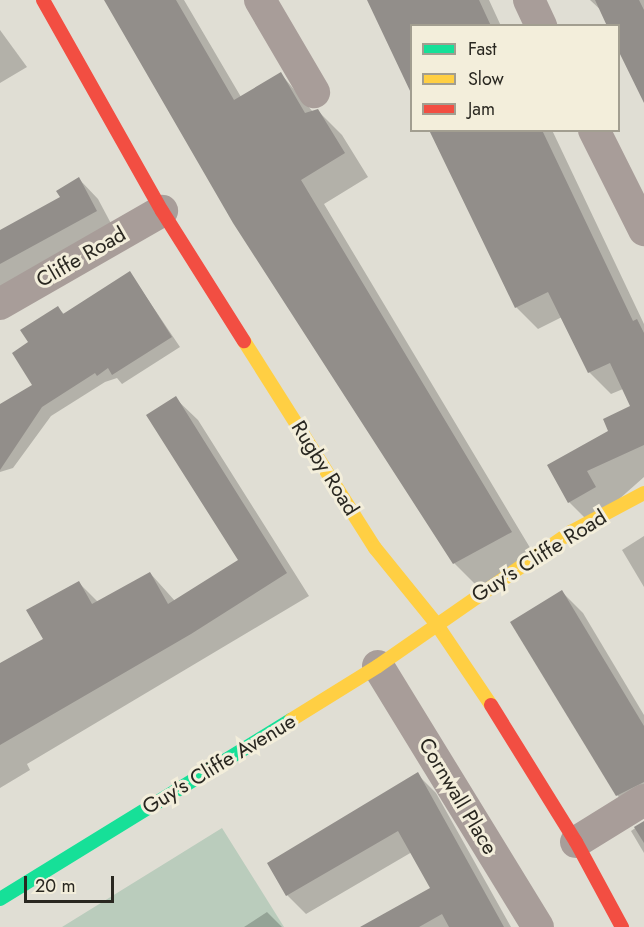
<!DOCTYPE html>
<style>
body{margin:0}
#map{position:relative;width:644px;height:927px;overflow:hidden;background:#e0ded4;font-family:Jost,sans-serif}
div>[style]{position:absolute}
.green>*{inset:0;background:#baccbc}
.shadow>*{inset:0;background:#0003}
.building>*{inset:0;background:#928e8a}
.street>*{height:32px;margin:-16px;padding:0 16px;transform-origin:16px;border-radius:16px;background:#a89d99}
.fast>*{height:14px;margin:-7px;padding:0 7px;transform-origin:7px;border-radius:7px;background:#16e098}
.slow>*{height:14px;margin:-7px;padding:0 7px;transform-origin:7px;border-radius:7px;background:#ffcf43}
.jam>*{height:14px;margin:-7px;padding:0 7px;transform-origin:7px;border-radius:7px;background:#f24e42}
span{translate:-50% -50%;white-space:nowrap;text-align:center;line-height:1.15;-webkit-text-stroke:6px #f3eedb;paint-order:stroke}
.street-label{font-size:21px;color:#292720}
.legend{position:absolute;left:410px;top:24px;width:210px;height:108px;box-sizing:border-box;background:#f3eedb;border:2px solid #a29e90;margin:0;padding:8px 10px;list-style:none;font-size:18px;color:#292720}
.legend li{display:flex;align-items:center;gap:12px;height:30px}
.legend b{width:30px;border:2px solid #a29e90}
.scale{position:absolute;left:24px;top:876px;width:90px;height:27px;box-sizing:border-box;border:3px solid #292720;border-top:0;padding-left:8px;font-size:18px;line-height:21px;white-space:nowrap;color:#292720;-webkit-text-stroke:4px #f3eedb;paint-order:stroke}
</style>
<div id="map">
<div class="green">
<i style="clip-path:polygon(222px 828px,284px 927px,62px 927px,172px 859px)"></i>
</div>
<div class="shadow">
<i style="clip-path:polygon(107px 0,184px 0,241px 97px,281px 74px,313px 112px,318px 111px,342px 135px,368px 177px,324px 204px,535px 556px,478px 587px,454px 563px)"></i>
<i style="clip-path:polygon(369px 0,489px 0,501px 26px,412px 26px,412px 88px)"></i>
<i style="clip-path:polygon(590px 0,644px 0,644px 102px,618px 26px)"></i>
<i style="clip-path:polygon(0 30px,27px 67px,0 83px)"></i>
<i style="clip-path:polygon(432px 130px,552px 130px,644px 324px,644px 477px,591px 524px,569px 502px,549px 465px,610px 432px,632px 407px,623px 389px,611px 394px,589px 372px,562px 317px,538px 329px,516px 307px)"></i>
<i style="clip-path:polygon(79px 179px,98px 199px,115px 231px,0 293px,0 232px,62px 198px)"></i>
<i style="clip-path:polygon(130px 273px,180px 347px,122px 384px,117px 378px,105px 382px,51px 416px,13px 468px,0 472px,0 406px,34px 385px,30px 343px,57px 307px,65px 315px)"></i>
<i style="clip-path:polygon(175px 398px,198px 420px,309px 596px,27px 764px,30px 770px,0 788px,0 665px,45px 640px,78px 582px,98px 602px,150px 573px,175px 601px,240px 560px)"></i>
<i style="clip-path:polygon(644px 536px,644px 587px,622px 550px)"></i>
<i style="clip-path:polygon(562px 592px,583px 613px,644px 715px,644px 813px,637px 816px,617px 795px)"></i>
<i style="clip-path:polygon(417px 774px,436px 793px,511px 927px,394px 927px,432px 888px,412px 852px,306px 914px,287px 895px)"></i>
<i style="clip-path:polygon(644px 822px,644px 853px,631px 831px)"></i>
<i style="clip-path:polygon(267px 912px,282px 927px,244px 927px)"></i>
</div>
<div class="building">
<i style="clip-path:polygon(104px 0,176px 0,234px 100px,281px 72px,305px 113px,318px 109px,345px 153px,301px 180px,512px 532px,453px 564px,233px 223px)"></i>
<i style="clip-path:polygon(367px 0,479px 0,491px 26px,411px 26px,411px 93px)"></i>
<i style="clip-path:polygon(595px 0,639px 0,644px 10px,644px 103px,618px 50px,618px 26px,607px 26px)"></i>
<i style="clip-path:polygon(429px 130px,542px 130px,633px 321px,637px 319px,644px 333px,644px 445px,587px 471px,596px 487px,568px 503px,547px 465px,608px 431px,603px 419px,630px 406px,610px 363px,588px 373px,548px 292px,515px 308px)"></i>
<i style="clip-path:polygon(79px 177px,97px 211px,0 264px,0 230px,60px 197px,56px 191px)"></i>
<i style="clip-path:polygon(130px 271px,172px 337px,112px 375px,108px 368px,97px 376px,95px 373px,42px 407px,0 470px,0 404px,32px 385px,12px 353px,28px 342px,20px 330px,58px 306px,63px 314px)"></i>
<i style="clip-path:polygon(176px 396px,287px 573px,191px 634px,0 745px,0 663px,43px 639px,26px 610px,79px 581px,92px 604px,150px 572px,168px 604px,238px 560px,146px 415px)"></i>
<i style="clip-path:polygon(562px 590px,644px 726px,644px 782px,616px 796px,510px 622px)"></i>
<i style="clip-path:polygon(418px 772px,504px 927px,449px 927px,442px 914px,419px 927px,360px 927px,430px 888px,398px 831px,286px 896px,267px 863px)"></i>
<i style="clip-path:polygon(644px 821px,644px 843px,634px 827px)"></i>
</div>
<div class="street">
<i style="left:260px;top:0;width:107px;rotate:59.6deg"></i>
<i style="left:529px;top:0;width:29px;rotate:65deg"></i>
<i style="left:594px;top:130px;width:112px;rotate:63.4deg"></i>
<i style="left:0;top:304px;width:187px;rotate:-29.9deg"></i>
<i style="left:378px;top:666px;width:306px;rotate:58.5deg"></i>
<i style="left:576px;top:842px;width:80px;rotate:-31.7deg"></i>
</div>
<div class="fast">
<i style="left:0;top:899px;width:342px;rotate:-31.6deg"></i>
</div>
<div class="slow">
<i style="left:244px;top:341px;width:245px;rotate:57.7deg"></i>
<i style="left:375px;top:548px;width:95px;rotate:51deg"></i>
<i style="left:435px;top:622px;width:100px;rotate:56deg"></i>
<i style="left:291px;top:720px;width:102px;rotate:-31.8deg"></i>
<i style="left:378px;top:666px;width:235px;rotate:-34.8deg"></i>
<i style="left:571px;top:532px;width:83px;rotate:-28.1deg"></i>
</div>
<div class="jam">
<i style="left:43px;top:0;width:242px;rotate:60.6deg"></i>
<i style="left:162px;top:211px;width:154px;rotate:57.8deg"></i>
<i style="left:491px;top:705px;width:161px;rotate:58.2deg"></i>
<i style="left:576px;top:842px;width:97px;rotate:61.6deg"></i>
</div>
<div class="street-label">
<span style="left:81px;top:257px;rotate:-30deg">Cliffe Road</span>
<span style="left:325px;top:468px;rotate:58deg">Rugby Road</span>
<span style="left:539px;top:556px;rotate:-32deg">Guy's Cliffe Road</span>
<span style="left:219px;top:764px;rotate:-31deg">Guy's Cliffe Avenue</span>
<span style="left:458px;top:796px;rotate:59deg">Cornwall Place</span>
</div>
<ul class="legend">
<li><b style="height:8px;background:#16e098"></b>Fast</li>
<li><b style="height:8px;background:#ffcf43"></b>Slow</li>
<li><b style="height:8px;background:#f24e42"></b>Jam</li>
</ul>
<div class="scale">20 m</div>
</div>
